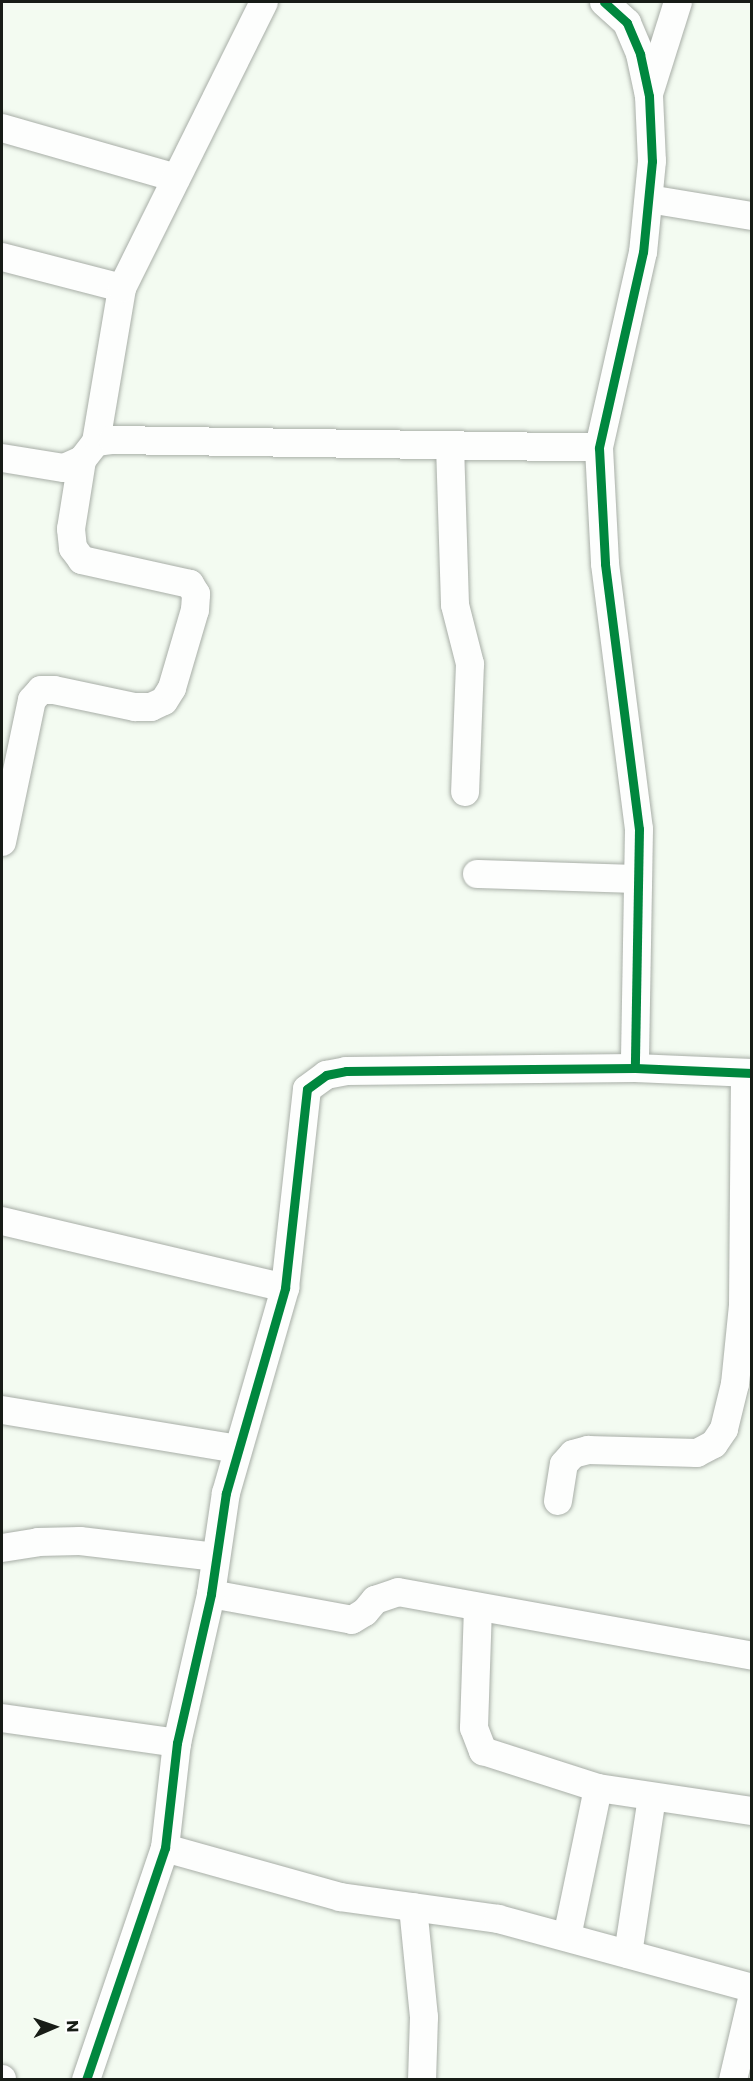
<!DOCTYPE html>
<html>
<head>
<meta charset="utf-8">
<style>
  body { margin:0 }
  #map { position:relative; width:753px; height:2081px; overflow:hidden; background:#f3fbf1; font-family:Poppins,sans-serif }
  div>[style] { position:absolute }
  .roads { filter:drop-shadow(0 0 2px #a8aea7) drop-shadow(0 0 2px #a8aea7) }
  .minor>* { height:28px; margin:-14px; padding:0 14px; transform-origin:14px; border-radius:14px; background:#fdfefd }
  .cycleway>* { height:9px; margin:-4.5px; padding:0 4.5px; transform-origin:4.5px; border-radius:4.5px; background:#00873e }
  span { translate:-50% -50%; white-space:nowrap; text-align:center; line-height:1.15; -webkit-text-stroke:6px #fff; paint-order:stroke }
  .frame { position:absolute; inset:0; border:3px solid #171c16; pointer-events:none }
  .north { position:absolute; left:24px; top:1997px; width:60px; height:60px; -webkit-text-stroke:4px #fff; paint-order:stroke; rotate:88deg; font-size:16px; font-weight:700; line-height:24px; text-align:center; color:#171c16 }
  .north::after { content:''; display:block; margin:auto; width:21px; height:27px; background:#171c16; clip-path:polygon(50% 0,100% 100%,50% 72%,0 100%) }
</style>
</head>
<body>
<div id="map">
  <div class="roads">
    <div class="minor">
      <div style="left:604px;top:2px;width:31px;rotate:42deg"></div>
      <div style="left:627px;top:23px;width:34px;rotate:67deg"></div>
      <div style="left:640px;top:54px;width:43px;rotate:77.9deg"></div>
      <div style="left:649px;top:96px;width:65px;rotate:87.4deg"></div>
      <div style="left:652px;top:161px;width:91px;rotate:95.6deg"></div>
      <div style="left:643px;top:252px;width:201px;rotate:102.7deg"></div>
      <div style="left:599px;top:448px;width:116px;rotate:87deg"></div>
      <div style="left:605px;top:564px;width:267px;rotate:82.7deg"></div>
      <div style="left:639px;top:829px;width:239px;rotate:91deg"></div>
      <div style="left:649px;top:94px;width:96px;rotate:-72.5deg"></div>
      <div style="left:2px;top:128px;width:181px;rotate:16deg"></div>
      <div style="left:649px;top:199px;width:104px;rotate:9.4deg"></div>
      <div style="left:2px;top:257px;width:124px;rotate:14.5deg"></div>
      <div style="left:96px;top:442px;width:156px;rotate:-80.4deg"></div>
      <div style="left:122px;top:288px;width:319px;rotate:-63.6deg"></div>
      <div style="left:450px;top:445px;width:160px;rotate:88.2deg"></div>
      <div style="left:455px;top:605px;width:61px;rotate:75.7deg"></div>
      <div style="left:470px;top:664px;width:128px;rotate:92.2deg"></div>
      <div style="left:2px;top:458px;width:63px;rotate:9.2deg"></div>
      <div style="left:64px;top:468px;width:20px;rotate:-24deg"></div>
      <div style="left:82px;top:460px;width:23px;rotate:-52deg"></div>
      <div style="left:96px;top:442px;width:17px;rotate:-7deg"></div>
      <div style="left:113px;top:440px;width:486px;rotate:0.9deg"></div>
      <div style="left:2px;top:842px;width:145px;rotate:-78.1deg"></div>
      <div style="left:32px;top:700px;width:13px;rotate:-48deg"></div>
      <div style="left:41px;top:690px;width:13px"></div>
      <div style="left:54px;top:690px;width:83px;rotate:11.9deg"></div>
      <div style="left:135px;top:707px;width:16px"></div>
      <div style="left:151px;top:707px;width:14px;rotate:-25deg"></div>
      <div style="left:164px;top:701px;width:15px;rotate:-58deg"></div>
      <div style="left:172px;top:688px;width:81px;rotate:-73.6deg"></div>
      <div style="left:195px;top:610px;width:16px;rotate:-86deg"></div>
      <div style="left:196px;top:594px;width:12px;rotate:-121deg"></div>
      <div style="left:190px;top:584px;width:111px;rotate:-167.5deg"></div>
      <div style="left:82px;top:560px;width:15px;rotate:-127deg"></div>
      <div style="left:73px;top:548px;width:19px;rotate:-96deg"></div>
      <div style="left:71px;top:529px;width:70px;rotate:-80.9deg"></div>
      <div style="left:477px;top:874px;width:161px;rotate:1.8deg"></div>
      <div style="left:2px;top:1221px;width:291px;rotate:13.3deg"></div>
      <div style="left:2px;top:1410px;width:238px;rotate:9.4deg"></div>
      <div style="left:558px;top:1501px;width:37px;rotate:-81deg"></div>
      <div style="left:564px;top:1464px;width:13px;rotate:-48deg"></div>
      <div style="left:573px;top:1454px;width:16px;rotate:-15deg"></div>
      <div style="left:588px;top:1450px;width:109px;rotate:1.6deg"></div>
      <div style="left:697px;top:1453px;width:19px;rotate:-28deg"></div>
      <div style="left:714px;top:1444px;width:18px;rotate:-56deg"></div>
      <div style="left:724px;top:1429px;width:46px;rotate:-76.3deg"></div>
      <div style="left:735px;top:1384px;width:79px;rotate:-84.2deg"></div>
      <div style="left:743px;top:1305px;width:232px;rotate:-89.5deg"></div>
      <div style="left:2px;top:1548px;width:36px;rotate:-9deg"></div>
      <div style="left:38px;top:1542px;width:42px;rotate:-1.4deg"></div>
      <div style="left:80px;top:1541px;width:137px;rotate:6.7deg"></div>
      <div style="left:211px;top:1594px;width:143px;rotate:10.4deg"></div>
      <div style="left:352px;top:1620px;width:15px;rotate:-32deg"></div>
      <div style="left:365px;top:1612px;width:16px;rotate:-50deg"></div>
      <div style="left:375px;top:1600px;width:24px;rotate:-19deg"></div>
      <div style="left:398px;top:1592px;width:360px;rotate:10.2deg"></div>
      <div style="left:478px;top:1607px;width:121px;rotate:91.9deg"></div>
      <div style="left:474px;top:1728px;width:25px;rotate:69deg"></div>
      <div style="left:483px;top:1751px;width:121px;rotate:17.8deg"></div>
      <div style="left:598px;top:1788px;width:156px;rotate:8.5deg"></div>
      <div style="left:2px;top:1718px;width:177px;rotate:8.1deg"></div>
      <div style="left:165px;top:1848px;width:182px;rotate:15.6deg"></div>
      <div style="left:340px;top:1897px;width:160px;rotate:7.9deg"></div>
      <div style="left:498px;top:1919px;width:263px;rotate:15.2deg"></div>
      <div style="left:413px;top:1907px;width:111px;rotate:84.3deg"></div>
      <div style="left:424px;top:2017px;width:63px;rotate:91.8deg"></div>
      <div style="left:567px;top:1937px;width:152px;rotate:-78.2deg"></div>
      <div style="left:628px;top:1954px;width:158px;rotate:-81.3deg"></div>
      <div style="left:2px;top:2079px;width:1px;rotate:90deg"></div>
      <div style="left:86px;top:2080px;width:245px;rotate:-71.2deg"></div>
      <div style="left:165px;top:1848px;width:106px;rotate:-83.5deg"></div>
      <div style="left:177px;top:1743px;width:153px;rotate:-77.1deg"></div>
      <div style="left:211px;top:1594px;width:102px;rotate:-81.6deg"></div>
      <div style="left:226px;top:1493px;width:213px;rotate:-73.9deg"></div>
      <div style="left:285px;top:1288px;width:200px;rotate:-83.7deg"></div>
      <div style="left:307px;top:1089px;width:24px;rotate:-36deg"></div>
      <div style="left:326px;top:1075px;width:20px;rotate:-11deg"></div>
      <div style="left:346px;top:1071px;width:289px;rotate:-0.6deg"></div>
      <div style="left:635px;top:1068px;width:117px;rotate:2.4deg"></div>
      <div style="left:733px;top:2080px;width:83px;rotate:-76.8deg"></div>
    </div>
  </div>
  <div class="cycleway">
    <div style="left:604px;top:2px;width:31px;rotate:42deg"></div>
    <div style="left:627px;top:23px;width:34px;rotate:67deg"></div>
    <div style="left:640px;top:54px;width:43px;rotate:77.9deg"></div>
    <div style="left:649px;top:96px;width:65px;rotate:87.4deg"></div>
    <div style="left:652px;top:161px;width:91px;rotate:95.6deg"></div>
    <div style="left:643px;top:252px;width:201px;rotate:102.7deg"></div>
    <div style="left:599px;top:448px;width:116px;rotate:87deg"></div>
    <div style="left:605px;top:564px;width:267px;rotate:82.7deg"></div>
    <div style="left:639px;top:829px;width:239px;rotate:91deg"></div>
    <div style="left:86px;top:2080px;width:245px;rotate:-71.2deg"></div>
    <div style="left:165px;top:1848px;width:106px;rotate:-83.5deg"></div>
    <div style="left:177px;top:1743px;width:153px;rotate:-77.1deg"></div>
    <div style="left:211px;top:1594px;width:102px;rotate:-81.6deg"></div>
    <div style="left:226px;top:1493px;width:213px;rotate:-73.9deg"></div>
    <div style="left:285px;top:1288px;width:200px;rotate:-83.7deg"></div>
    <div style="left:307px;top:1089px;width:24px;rotate:-36deg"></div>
    <div style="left:326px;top:1075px;width:20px;rotate:-11deg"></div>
    <div style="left:346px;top:1071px;width:289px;rotate:-0.6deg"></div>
    <div style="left:635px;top:1068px;width:117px;rotate:2.4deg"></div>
  </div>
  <div class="frame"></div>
  <div class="north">N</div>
</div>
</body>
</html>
